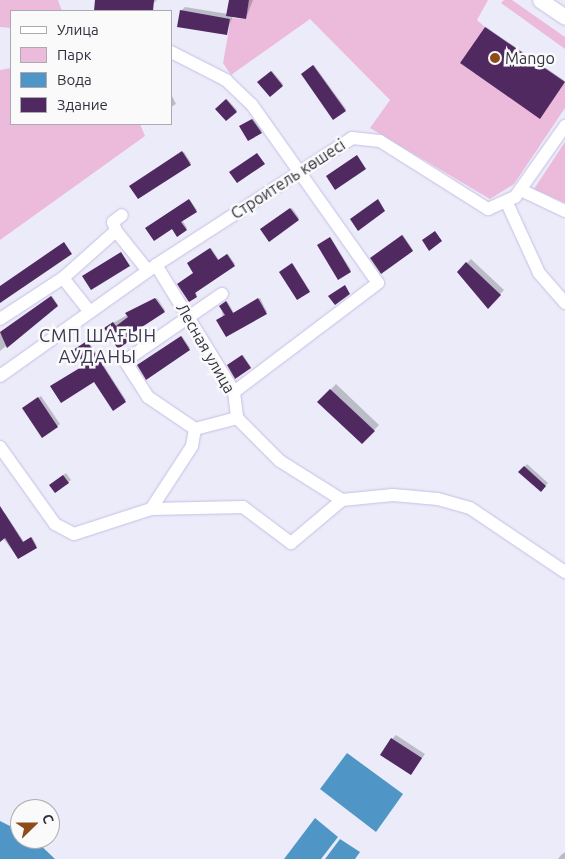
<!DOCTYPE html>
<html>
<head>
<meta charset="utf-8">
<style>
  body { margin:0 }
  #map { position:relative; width:565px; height:859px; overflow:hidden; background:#ecebfa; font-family:Ubuntu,sans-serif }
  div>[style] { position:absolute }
  .green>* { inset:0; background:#ecbbdb }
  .water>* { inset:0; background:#4f96c6 }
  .shadow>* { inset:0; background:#0003 }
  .building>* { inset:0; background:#502961 }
  .roads { filter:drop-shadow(0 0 1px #c3c0e3) drop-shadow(0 0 1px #c3c0e3) }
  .minor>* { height:12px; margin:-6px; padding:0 6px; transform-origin:6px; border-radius:6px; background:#fff }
  .major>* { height:15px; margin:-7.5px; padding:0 7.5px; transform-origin:7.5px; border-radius:7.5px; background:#fff }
  .dots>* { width:14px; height:14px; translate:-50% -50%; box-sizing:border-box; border:2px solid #fafafa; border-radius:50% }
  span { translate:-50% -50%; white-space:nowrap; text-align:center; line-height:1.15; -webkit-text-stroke:5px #fafafa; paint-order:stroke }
  .poi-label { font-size:16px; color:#33313f }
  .left { translate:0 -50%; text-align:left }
  .street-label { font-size:16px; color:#33313f }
  .neighbourhood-label { font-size:18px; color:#3b3753; letter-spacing:1px }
  .legend { position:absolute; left:10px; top:10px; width:162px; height:115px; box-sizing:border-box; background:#fafafa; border:1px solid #aaaaaf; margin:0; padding:6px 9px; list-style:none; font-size:15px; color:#33313f }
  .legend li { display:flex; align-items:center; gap:10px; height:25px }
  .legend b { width:25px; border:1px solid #aaaaaf }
  .north { position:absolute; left:10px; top:799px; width:50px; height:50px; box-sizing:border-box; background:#fafafa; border:1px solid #aaaaaf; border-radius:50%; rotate:68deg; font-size:14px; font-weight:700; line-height:20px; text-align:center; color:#33313f }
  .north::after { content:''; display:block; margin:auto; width:18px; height:22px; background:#8e4c1b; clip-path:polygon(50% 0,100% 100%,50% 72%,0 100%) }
</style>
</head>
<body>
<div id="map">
  <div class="green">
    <div style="clip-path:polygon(0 0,58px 0,62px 11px,11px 11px,11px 28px,0 27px)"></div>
    <div style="clip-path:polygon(249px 0,488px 0,477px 20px,485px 27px,460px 63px,540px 118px,565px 82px,565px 108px,514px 184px,490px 199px,370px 128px,390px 100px,310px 19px,231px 75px,223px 63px,231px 18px,246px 19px)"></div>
    <div style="clip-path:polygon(504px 0,512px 0,565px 37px,565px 49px,501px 3px)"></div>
    <div style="clip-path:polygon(11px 68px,11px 124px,140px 124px,145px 136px,0 240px,0 70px)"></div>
    <div style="clip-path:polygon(565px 142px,565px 203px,534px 189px)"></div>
  </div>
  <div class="water">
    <div style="clip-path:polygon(347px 753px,403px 794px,376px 832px,320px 789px)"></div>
    <div style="clip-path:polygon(315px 818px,338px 837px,321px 859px,284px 859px)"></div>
    <div style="clip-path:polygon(0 821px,20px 831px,20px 839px,34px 839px,55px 859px,0 859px)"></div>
    <div style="clip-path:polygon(340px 839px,360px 852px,355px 859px,325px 859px)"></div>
  </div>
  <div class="shadow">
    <div style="clip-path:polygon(97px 0,157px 0,153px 4px,134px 1px,133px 11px,95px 11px)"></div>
    <div style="clip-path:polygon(230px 0,253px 0,246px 18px,233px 16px,226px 34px,181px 11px,185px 7px,228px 14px)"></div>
    <div style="clip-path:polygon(486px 27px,565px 81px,540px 117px,462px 62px)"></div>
    <div style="clip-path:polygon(314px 65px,346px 109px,334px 118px,302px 74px)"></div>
    <div style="clip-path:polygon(272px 71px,283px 84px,270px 95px,259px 82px)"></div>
    <div style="clip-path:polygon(171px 94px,176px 104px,171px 107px)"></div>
    <div style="clip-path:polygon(227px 99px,237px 110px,226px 120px,217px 109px)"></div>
    <div style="clip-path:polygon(253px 119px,262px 131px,248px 139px,241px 126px)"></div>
    <div style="clip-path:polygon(184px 152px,191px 163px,139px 198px,131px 186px)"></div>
    <div style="clip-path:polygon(190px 200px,197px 210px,182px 220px,187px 228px,177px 235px,172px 228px,147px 228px)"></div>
    <div style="clip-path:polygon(292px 208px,299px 218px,269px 240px,262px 230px)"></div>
    <div style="clip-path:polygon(403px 235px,413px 250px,382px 272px,372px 258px)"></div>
    <div style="clip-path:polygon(331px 238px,351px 270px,339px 278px,319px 245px)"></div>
    <div style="clip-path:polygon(211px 248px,219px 260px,228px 254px,235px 264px,195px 291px,197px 295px,189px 301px,195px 273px,189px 264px)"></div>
    <div style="clip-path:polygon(471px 259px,504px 290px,488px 307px,458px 272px)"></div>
    <div style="clip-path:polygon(293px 264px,310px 291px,298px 299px,281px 272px)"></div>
    <div style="clip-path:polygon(52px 296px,58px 305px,0 351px,0 333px)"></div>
    <div style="clip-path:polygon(157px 298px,165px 310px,125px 336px,128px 340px,118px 347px,106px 327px)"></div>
    <div style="clip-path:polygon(260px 298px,267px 312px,226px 336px,221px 306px,227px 301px,234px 313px)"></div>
    <div style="clip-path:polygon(182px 336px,190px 348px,147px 378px,139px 365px)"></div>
    <div style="clip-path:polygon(88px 341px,126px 400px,113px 409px,74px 350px)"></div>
    <div style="clip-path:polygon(243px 355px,251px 367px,236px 377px,228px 365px)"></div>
    <div style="clip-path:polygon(336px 384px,379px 425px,362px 443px,319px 402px)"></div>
    <div style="clip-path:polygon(41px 396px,60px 424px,42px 436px,26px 406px)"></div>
    <div style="clip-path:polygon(527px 464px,548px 483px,541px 490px,520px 472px)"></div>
    <div style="clip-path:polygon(66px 473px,71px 480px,56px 492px,53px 483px)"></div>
    <div style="clip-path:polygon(5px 513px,24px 542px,32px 537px,37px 546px,18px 558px,0 534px,0 517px)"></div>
    <div style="clip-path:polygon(396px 735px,425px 754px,411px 774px,392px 739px)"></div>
    <div style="clip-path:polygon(565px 852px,565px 859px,558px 859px,561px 855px)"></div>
  </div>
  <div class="building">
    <div style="clip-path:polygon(95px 0,154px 0,153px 11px,94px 11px)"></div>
    <div style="clip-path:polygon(229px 0,249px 0,246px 19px,226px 16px)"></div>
    <div style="clip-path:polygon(180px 10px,230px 19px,227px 35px,177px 27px)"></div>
    <div style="clip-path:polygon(485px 27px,565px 82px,540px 119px,460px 63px)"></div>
    <div style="clip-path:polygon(313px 65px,346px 111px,333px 120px,301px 74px)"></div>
    <div style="clip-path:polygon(271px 71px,283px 86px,270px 97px,257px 82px)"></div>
    <div style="clip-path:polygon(226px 99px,237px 112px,226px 121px,215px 109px)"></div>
    <div style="clip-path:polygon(252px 119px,262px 133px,248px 141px,239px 126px)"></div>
    <div style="clip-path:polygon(182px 151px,191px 165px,138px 199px,129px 186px)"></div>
    <div style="clip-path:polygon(257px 153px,265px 164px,237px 183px,229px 172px)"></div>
    <div style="clip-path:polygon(357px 155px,366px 169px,335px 190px,326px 176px)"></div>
    <div style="clip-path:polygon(189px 199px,197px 212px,181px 222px,187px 230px,177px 237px,172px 229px,154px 241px,145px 228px)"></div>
    <div style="clip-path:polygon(378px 199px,385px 211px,358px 231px,350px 219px)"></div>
    <div style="clip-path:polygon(290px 208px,299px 220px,269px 242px,260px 229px)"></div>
    <div style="clip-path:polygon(435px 231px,442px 241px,429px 251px,422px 240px)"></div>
    <div style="clip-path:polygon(402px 235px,413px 251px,381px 274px,370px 258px)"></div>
    <div style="clip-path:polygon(330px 237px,351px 272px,338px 280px,317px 245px)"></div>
    <div style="clip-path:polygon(64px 242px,72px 254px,0 303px,0 286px)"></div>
    <div style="clip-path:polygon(210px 248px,218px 260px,227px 254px,235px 266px,195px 293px,197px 297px,189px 302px,177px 284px,193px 273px,187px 263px)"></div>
    <div style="clip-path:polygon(121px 252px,130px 266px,91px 290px,82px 276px)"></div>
    <div style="clip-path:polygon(466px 262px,501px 295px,488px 309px,457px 272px)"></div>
    <div style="clip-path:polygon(292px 263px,310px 292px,297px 300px,279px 272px)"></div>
    <div style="clip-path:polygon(345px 285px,350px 294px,335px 305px,328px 296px)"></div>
    <div style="clip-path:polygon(51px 296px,58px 306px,7px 348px,0 332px)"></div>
    <div style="clip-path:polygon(155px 298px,165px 312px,125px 338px,128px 342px,118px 349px,104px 328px,113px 322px,116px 326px,128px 317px,125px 313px)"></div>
    <div style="clip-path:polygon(258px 298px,267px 314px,226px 337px,216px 320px,225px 315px,219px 306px,226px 301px,233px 313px)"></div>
    <div style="clip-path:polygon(181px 336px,190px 350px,146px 380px,137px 365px)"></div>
    <div style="clip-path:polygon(87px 341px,126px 402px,113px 411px,94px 382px,61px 403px,50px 386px,83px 366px,73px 350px)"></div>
    <div style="clip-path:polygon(242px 355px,251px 368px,235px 379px,227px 365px)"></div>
    <div style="clip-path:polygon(330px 389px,375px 431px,362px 444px,317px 402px)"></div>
    <div style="clip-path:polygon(38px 397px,58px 427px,42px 438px,22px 408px)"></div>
    <div style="clip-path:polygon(524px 466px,546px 486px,541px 492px,518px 472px)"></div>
    <div style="clip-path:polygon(63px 475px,69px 483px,55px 493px,49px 485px)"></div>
    <div style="clip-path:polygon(0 506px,23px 542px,31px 537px,37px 548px,18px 559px,5px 538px,0 542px)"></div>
    <div style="clip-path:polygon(391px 738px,422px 758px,411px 775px,380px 755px)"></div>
  </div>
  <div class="roads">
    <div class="minor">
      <div style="left:171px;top:52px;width:62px;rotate:27deg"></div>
      <div style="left:226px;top:80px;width:36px;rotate:44deg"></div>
      <div style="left:252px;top:105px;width:218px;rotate:54.7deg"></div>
      <div style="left:378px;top:283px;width:181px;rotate:142.9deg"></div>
      <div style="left:521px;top:190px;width:49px;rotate:25.5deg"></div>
      <div style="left:507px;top:203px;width:77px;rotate:65.4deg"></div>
      <div style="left:539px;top:273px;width:40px;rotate:49deg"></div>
      <div style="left:116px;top:231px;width:9px;rotate:-108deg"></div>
      <div style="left:113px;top:222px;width:11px;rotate:-38deg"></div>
      <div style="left:156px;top:265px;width:149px;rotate:58.4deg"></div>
      <div style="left:234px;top:392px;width:26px;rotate:83deg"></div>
      <div style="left:237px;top:418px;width:61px;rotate:45deg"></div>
      <div style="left:280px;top:461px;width:73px;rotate:32.2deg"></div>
      <div style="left:342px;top:500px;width:51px;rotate:-5.6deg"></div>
      <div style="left:393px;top:495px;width:45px;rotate:5.1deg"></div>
      <div style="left:438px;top:499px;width:33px;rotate:16deg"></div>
      <div style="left:470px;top:508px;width:115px;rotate:34deg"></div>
      <div style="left:63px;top:278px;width:43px;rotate:51.5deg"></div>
      <div style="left:222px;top:294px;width:118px;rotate:145.4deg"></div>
      <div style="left:125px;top:361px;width:43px;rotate:57.4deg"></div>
      <div style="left:148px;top:397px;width:57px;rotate:34.2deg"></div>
      <div style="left:195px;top:429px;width:43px;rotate:-14.7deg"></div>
      <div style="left:0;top:319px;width:75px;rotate:-33.1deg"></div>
      <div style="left:63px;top:278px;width:71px;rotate:-41.6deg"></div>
      <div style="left:116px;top:231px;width:51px;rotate:51.3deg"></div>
      <div style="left:0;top:376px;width:191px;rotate:-35.4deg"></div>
      <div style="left:156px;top:265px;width:234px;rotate:-32.9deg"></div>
      <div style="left:352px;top:138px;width:28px;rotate:6deg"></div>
      <div style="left:380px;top:141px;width:128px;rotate:32.2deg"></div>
      <div style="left:488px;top:209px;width:30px;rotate:-24deg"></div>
      <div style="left:515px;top:197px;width:87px;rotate:-54.8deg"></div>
      <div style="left:0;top:447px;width:95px;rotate:54.5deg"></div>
      <div style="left:55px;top:524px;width:21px;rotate:28deg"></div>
      <div style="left:74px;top:534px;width:81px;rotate:-18deg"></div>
      <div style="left:151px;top:509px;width:92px;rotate:-1.2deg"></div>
      <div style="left:243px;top:507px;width:60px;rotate:36.9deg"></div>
      <div style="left:291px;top:543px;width:67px;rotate:-40.1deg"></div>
      <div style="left:151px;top:509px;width:75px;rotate:-56.9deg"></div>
      <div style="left:192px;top:446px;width:17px;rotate:-80deg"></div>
    </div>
    <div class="major">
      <div style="left:540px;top:0;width:30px;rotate:34deg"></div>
    </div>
  </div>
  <div class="dots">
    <div style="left:495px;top:58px;background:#8e4c1b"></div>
  </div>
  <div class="poi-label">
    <span class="left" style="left:505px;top:58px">Mango</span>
  </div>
  <div class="street-label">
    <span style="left:288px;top:179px;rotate:-33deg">Строитель көшесі</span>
    <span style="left:206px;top:348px;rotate:60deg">Лесная улица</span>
  </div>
  <div class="neighbourhood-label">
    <span style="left:98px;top:346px">СМП ШАҒЫН<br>АУДАНЫ</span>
  </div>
  <ul class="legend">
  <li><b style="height:6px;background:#fff"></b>Улица</li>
  <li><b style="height:14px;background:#ecbbdb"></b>Парк</li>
  <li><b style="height:14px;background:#4f96c6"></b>Вода</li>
  <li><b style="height:14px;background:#502961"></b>Здание</li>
  </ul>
  <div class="north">С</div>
</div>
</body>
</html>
